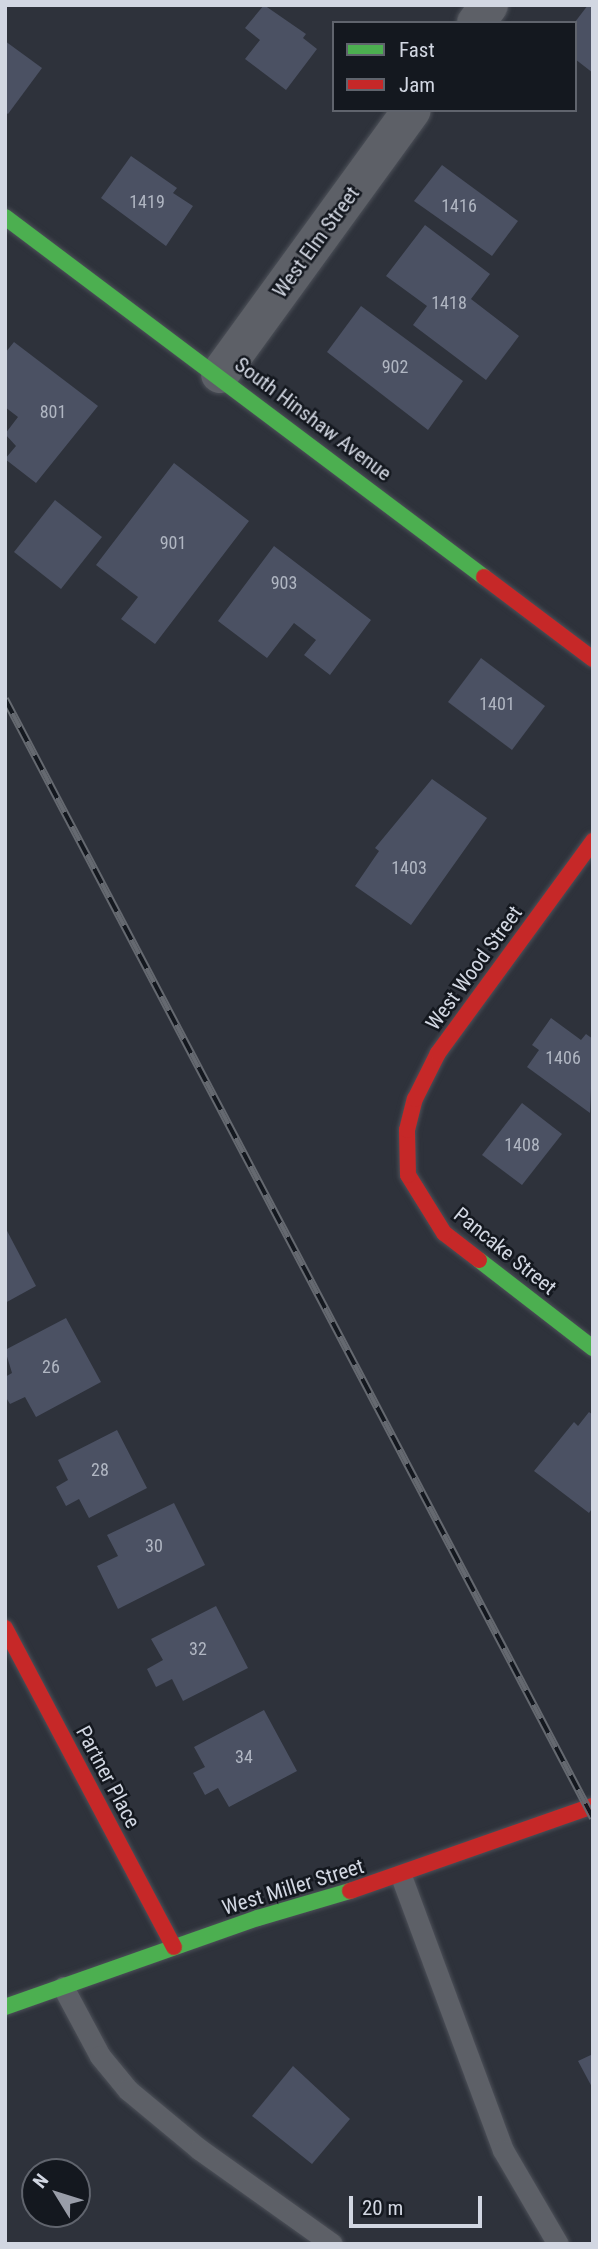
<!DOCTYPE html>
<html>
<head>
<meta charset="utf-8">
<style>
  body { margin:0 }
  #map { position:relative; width:598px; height:2249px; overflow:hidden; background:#2e323b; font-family:"Roboto Condensed",sans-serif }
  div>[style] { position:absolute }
  .building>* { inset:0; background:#4b5163 }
  .roads { filter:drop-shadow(0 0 2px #4c5058) drop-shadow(0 0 2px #4c5058) }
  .lane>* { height:21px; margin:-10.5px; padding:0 10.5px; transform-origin:10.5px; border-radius:10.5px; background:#5d6067 }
  .street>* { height:38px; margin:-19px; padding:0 19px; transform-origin:19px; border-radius:19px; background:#5d6067 }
  .fast>* { height:16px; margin:-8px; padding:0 8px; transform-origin:8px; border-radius:8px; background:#4caf50 }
  .jam>* { height:16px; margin:-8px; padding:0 8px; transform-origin:8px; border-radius:8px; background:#c62828 }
  .rail>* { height:8px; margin-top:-4px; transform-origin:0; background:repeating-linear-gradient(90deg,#14181f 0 16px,#656970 0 32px); box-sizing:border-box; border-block:2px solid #656970 }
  span { translate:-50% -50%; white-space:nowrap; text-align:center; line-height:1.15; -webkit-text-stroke:5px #14181f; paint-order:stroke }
  .number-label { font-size:18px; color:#b0b6c2 }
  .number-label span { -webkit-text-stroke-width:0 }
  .street-label { font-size:21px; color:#d2d7e2 }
  .frame { position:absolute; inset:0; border:7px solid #d2d7e2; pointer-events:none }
  .legend { position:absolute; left:332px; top:21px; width:245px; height:91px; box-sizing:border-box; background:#14181f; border:2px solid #60646d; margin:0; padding:9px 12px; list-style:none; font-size:21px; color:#d2d7e2 }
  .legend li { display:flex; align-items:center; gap:14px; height:35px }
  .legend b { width:35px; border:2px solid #60646d }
  .north { position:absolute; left:21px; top:2158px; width:70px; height:70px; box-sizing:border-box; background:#14181f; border:2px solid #60646d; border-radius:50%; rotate:308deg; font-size:19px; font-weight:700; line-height:28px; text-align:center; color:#d2d7e2 }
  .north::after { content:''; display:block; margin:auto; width:24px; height:32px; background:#999da8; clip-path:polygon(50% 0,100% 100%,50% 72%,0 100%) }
  .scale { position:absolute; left:349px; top:2196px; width:133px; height:32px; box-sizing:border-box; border:4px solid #d2d7e2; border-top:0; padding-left:9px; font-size:21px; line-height:24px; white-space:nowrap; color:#d2d7e2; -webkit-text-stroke:5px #14181f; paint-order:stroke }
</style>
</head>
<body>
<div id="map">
  <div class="building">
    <div style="clip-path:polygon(264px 5px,306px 34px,303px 38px,317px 49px,286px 90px,245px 59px,260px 40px,245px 28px)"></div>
    <div style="clip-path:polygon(588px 5px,593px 5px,593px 73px,575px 59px,575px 22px)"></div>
    <div style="clip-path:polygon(5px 41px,42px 68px,8px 114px,5px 112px)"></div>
    <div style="clip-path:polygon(131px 156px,177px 188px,173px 193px,193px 206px,166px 246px,101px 198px)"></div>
    <div style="clip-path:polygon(442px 165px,518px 221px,492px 256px,414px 201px)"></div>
    <div style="clip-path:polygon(425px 225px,490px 274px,471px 299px,519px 336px,486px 380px,413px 325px,427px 306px,386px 276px)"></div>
    <div style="clip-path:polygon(361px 306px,463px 381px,428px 430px,327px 352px)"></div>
    <div style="clip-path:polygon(14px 342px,98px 406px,36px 483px,5px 459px,16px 446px,5px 434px,18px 417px,5px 407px,5px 353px)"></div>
    <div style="clip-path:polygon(174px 463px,249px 521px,155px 644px,121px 619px,138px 597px,96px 565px)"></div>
    <div style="clip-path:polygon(55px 500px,102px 537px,61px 589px,14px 552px)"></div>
    <div style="clip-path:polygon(274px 546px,371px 620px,330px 675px,304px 655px,316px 640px,294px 623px,267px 658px,218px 621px)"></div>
    <div style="clip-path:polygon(481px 658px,545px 706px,512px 750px,448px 702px)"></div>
    <div style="clip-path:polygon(432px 779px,487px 818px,411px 925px,355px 886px,379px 851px,375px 848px)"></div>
    <div style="clip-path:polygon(551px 1018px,581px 1040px,586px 1034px,593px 1039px,590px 1113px,527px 1067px,539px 1050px,532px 1045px)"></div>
    <div style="clip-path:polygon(522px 1103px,562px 1134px,522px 1185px,482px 1155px)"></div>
    <div style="clip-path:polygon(5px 1227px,36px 1286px,5px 1303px)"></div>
    <div style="clip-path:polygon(66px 1318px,101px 1382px,36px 1417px,25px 1397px,10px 1404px,5px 1396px,5px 1377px,12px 1373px,5px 1350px)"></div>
    <div style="clip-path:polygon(589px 1412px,593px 1415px,593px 1507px,589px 1513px,534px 1471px,574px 1422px,578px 1426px)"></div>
    <div style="clip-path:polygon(117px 1430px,147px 1488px,89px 1518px,79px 1499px,66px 1506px,56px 1487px,68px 1480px,58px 1460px)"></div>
    <div style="clip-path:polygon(174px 1503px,205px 1565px,118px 1609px,97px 1566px,118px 1556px,107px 1535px)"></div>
    <div style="clip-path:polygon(216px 1606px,248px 1668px,183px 1701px,172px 1679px,156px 1687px,147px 1669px,163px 1660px,151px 1639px)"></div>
    <div style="clip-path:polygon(264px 1710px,297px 1771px,229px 1807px,218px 1788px,205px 1795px,193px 1773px,205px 1767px,194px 1747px)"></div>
    <div style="clip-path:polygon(593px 2054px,593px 2089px,578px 2061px)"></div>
    <div style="clip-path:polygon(293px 2066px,350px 2119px,312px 2164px,252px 2116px)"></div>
  </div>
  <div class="roads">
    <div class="lane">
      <div style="left:401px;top:1876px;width:292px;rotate:69.6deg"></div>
      <div style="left:503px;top:2150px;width:109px;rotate:59.7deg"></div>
      <div style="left:63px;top:1987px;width:78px;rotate:61.8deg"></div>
      <div style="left:100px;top:2056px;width:44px;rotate:50.5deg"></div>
      <div style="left:128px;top:2090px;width:92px;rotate:39.7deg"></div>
      <div style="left:199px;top:2149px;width:163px;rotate:35.5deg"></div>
    </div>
    <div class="street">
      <div style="left:476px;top:23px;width:22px;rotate:-54deg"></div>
      <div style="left:220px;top:374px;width:326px;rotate:-54deg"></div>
    </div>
    <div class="fast">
      <div style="left:5px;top:217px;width:599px;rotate:36.93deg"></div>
      <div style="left:479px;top:1260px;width:144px;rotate:37.7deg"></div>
      <div style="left:5px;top:2007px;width:268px;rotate:-19.4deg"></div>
      <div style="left:258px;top:1918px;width:96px;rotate:-16.4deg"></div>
    </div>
    <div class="jam">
      <div style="left:484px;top:577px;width:136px;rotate:37deg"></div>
      <div style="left:479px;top:1260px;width:44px;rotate:-142.4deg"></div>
      <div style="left:444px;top:1233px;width:68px;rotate:-121.8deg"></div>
      <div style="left:408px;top:1175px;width:45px;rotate:-91.3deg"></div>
      <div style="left:407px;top:1130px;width:32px;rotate:-76deg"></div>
      <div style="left:415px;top:1099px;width:51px;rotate:-63.4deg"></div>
      <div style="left:438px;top:1053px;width:263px;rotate:-53.8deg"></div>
      <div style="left:5px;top:1628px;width:361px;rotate:62.1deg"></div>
      <div style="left:350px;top:1891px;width:257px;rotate:-19.3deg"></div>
    </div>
  </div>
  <div class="rail">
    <div style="left:5px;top:699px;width:1264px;rotate:62.28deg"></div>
  </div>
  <div class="number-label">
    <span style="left:147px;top:202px">1419</span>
    <span style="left:459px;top:206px">1416</span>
    <span style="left:449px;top:303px">1418</span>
    <span style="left:395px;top:367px">902</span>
    <span style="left:53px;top:412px">801</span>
    <span style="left:173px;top:543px">901</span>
    <span style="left:284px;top:583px">903</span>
    <span style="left:497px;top:704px">1401</span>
    <span style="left:409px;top:868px">1403</span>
    <span style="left:563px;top:1058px">1406</span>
    <span style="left:522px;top:1145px">1408</span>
    <span style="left:51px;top:1367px">26</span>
    <span style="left:100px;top:1470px">28</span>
    <span style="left:154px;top:1546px">30</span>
    <span style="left:198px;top:1649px">32</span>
    <span style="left:244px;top:1757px">34</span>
  </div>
  <div class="street-label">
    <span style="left:316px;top:242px;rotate:-54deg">West Elm Street</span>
    <span style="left:313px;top:419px;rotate:37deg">South Hinshaw Avenue</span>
    <span style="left:474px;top:968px;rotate:-54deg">West Wood Street</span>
    <span style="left:505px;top:1251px;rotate:39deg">Pancake Street</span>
    <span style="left:108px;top:1777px;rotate:62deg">Partner Place</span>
    <span style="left:293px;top:1887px;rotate:-17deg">West Miller Street</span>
  </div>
  <div class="frame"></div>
  <ul class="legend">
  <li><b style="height:9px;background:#4caf50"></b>Fast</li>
  <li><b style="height:9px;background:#c62828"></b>Jam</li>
  </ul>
  <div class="north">N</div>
  <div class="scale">20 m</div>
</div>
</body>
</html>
